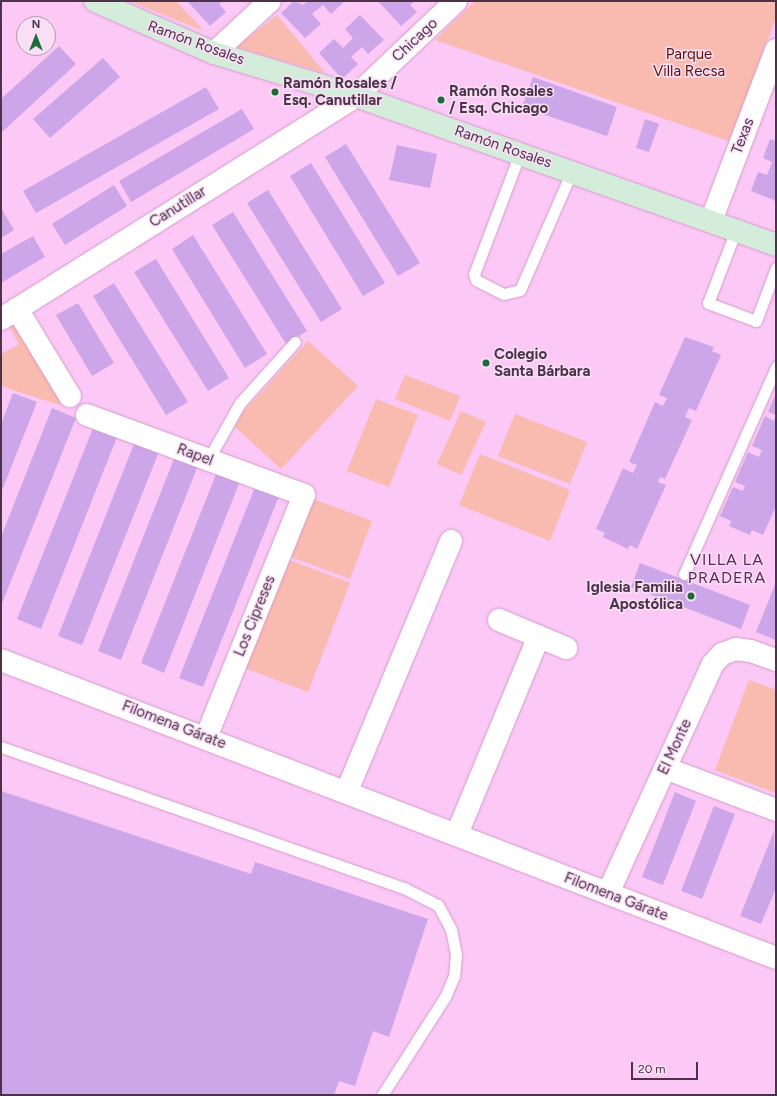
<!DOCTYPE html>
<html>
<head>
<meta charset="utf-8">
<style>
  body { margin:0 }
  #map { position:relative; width:777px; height:1096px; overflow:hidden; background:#fcc8f5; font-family:Figtree,sans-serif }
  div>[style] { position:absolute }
  .green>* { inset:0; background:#f9baaf }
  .building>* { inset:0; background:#cda6e9 }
  .roads { filter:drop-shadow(0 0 1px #d699cf) drop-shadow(0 0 1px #d699cf) }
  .lane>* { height:11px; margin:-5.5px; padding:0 5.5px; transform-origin:5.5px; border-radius:5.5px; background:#fff }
  .street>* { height:22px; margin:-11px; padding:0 11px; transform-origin:11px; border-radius:11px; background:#fff }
  .secondary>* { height:22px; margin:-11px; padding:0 11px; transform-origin:11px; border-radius:11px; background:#d4ecda }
  .dots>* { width:11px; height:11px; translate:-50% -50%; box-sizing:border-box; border:2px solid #f9dff5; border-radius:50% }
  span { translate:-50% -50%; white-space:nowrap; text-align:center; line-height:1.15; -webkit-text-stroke:3px #f9dff5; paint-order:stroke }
  .street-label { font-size:15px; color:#4c3349 }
  .park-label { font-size:15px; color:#611007 }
  .poi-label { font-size:15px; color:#4c3349; font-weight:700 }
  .left { translate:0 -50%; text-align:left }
  .right { translate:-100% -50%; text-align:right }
  .neighbourhood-label { font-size:16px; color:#5d2859; letter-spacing:1px }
  .frame { position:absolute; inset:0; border:2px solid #4c3349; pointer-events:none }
  .north { position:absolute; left:16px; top:16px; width:40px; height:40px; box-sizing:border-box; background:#f9dff5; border:1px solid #b49ab0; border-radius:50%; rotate:0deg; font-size:11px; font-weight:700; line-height:16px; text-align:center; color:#4c3349 }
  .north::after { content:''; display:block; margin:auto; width:14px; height:18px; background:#1f6a39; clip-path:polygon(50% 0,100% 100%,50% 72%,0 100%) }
  .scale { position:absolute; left:631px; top:1062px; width:67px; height:18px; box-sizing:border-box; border:2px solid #4c3349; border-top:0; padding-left:5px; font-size:12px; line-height:14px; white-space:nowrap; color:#4c3349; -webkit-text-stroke:3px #f9dff5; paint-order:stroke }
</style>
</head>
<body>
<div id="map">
  <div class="green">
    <div style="clip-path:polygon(129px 1px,176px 1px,204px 31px)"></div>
    <div style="clip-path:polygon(475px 1px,776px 1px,776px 18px,729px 141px,435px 40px)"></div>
    <div style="clip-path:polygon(277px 15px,325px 73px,236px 47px)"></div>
    <div style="clip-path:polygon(13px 319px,61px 402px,60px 405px,1px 386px,1px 354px,19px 344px,7px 323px)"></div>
    <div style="clip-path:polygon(308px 341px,358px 386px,281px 469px,232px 424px)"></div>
    <div style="clip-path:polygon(405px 375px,460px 396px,450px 421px,395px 399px)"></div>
    <div style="clip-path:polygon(376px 399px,418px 415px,389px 487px,347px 471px)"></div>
    <div style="clip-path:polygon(461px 411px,486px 422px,461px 475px,437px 464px)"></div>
    <div style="clip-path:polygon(515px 414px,587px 442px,570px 484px,498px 456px)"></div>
    <div style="clip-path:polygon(480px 454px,570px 490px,550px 541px,459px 505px)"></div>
    <div style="clip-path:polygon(313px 499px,372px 521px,350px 579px,291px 557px)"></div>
    <div style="clip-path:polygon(287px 559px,350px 583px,308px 692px,245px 668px)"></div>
    <div style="clip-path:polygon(749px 680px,776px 690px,776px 793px,715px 770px)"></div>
  </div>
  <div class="building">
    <div style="clip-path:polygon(187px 1px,223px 1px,219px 4px,226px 12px,210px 26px)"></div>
    <div style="clip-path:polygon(294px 1px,303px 5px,308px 1px,345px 1px,331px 14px,323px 5px,312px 14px,321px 24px,305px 38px,281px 13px)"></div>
    <div style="clip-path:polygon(378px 1px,415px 1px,410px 5px,417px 12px,401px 26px)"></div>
    <div style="clip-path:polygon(360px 15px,384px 40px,368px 54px,362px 47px,351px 57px,358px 64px,342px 79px,319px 53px,334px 39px,343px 48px,353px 38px,345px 29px)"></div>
    <div style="clip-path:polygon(59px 46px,76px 64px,1px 133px,1px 99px)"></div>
    <div style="clip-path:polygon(103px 58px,120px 77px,50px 138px,33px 119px)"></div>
    <div style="clip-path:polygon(533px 77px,617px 107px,607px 136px,522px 107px)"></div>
    <div style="clip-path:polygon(206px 87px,219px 109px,36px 213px,23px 191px)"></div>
    <div style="clip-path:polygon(242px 109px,254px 129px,131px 202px,119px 181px)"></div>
    <div style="clip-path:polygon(645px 119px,659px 124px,649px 152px,636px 148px)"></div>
    <div style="clip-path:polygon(770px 139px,776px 141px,776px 201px,751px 191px,758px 172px,767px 175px,772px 162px,763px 158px)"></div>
    <div style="clip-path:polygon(346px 144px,420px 263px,398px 276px,325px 157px)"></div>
    <div style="clip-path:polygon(397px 145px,437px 154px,430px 188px,389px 180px)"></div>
    <div style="clip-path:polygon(311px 163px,385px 283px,363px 296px,290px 176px)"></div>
    <div style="clip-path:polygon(114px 185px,127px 206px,65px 245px,52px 224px)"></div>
    <div style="clip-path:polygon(268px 190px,342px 309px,321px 322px,247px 203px)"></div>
    <div style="clip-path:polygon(1px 208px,14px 230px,1px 238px)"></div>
    <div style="clip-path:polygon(233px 212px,307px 331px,286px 344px,212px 225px)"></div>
    <div style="clip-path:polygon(193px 235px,267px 354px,245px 368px,172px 249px)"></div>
    <div style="clip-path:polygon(33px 236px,45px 257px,1px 283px,1px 254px)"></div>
    <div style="clip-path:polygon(156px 259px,229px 378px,208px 391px,134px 272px)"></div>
    <div style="clip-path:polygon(114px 283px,188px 402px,166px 415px,93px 296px)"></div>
    <div style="clip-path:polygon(78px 303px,114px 363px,92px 376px,56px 315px)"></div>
    <div style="clip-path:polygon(685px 337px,714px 347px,712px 351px,721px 355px,696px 411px,689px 408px,685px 417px,692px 420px,665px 479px,660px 477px,658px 482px,666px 485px,637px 549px,630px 545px,628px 549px,603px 537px,605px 533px,596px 529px,623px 468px,633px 473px,637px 465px,629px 462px,655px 402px,663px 406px,667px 398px,659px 395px)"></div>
    <div style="clip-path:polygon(13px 393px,37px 402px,1px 493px,1px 424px)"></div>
    <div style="clip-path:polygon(776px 393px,776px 415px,768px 412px)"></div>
    <div style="clip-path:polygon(52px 408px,76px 418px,1px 606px,1px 537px)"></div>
    <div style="clip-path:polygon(765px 416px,774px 421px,776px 416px,776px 506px,763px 535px,752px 530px,750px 535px,729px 526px,731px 521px,720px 516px,733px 487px,743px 491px,745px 486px,735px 482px,748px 452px,759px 457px,762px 450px,752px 446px)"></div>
    <div style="clip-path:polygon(95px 423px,119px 432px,41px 629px,17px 619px)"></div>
    <div style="clip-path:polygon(136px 439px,160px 449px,82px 645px,58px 636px)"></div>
    <div style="clip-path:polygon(176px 454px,199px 463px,121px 660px,98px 651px)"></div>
    <div style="clip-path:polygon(219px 467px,242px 476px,164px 673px,141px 663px)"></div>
    <div style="clip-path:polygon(257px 482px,281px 491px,203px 687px,179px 678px)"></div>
    <div style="clip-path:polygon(640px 563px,750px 605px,741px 629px,631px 587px)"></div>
    <div style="clip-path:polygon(776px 582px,776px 640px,756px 632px)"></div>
    <div style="clip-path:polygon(1px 791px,251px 874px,255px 862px,428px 919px,389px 1037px,373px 1031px,355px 1086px,339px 1081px,334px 1095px,1px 1095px)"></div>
    <div style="clip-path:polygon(675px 792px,696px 801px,663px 885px,642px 877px)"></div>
    <div style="clip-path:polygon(714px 806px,735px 814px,702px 899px,681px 891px)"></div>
    <div style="clip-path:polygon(774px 831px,776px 888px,761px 924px,740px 916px)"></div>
  </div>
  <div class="roads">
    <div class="lane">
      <div style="left:520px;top:153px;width:129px;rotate:110.8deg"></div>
      <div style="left:474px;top:274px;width:6px;rotate:72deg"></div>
      <div style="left:476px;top:280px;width:31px;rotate:27deg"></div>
      <div style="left:504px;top:294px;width:16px;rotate:-14deg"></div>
      <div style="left:520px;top:290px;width:130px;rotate:-66.4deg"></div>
      <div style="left:736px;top:230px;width:78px;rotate:111deg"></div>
      <div style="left:708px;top:303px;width:51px;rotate:20.6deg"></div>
      <div style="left:756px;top:321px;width:57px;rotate:-69.3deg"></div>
      <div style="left:208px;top:460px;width:65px;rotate:-60.7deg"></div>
      <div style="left:240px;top:403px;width:82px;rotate:-48deg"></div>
      <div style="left:684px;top:574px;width:227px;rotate:-66deg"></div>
      <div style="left:1px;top:747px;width:427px;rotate:19.3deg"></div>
      <div style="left:404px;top:888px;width:38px;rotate:27deg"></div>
      <div style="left:438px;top:905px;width:27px;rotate:62deg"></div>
      <div style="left:451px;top:929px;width:25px;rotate:79deg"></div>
      <div style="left:456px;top:954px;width:22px;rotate:95deg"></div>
      <div style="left:454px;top:976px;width:23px;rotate:113deg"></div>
      <div style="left:445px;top:997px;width:117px;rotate:122.7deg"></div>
    </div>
    <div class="street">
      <div style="left:214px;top:53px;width:76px;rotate:-42.9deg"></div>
      <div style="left:711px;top:221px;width:183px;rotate:-69.2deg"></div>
      <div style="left:17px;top:309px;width:102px;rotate:58.7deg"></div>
      <div style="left:1px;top:319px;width:419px;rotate:-32.1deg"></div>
      <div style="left:356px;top:96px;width:138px;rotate:-43.5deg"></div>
      <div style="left:87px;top:415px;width:231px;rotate:20.2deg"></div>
      <div style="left:304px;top:495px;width:261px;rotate:112deg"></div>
      <div style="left:499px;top:620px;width:73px;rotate:22.7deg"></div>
      <div style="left:1px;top:660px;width:830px;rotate:21.03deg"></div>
      <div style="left:665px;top:768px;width:119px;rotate:20.7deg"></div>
      <div style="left:347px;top:791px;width:271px;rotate:-67.4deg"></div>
      <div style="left:457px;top:834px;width:214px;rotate:-67.5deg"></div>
      <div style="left:608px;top:893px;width:252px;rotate:-65.4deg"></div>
      <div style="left:713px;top:664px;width:13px;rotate:-48deg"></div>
      <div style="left:722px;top:654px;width:15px;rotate:-20deg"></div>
      <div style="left:736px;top:649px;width:15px;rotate:8deg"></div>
      <div style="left:751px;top:651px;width:27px;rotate:20deg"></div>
    </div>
    <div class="secondary">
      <div style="left:95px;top:1px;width:130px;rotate:23.6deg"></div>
      <div style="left:214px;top:53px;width:148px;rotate:16.8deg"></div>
      <div style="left:356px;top:96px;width:446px;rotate:19.5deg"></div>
    </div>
  </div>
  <div class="dots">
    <div style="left:275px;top:92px;background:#1f6a39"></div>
    <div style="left:441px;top:100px;background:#1f6a39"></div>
    <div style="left:486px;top:363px;background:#1f6a39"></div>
    <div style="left:691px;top:596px;background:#1f6a39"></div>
  </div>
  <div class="street-label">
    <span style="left:415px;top:40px;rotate:-43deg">Chicago</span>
    <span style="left:196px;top:43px;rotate:20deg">Ramón Rosales</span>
    <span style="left:743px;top:136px;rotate:-69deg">Texas</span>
    <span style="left:503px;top:147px;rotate:19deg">Ramón Rosales</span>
    <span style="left:178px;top:207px;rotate:-32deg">Canutillar</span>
    <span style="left:195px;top:455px;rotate:20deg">Rapel</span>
    <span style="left:255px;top:616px;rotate:-68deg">Los Cipreses</span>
    <span style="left:174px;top:725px;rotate:21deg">Filomena Gárate</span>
    <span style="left:675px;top:747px;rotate:-65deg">El Monte</span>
    <span style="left:616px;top:897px;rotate:21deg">Filomena Gárate</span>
  </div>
  <div class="park-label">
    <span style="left:689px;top:63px">Parque<br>Villa Recsa</span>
  </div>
  <div class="poi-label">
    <span class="left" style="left:283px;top:92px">Ramón Rosales /<br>Esq. Canutillar</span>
    <span class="left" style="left:449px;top:100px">Ramón Rosales<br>/ Esq. Chicago</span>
    <span class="left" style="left:494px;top:363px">Colegio<br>Santa Bárbara</span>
    <span class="right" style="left:683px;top:596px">Iglesia Familia<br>Apostólica</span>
  </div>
  <div class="neighbourhood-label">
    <span style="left:727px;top:569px">VILLA LA<br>PRADERA</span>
  </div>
  <div class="frame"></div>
  <div class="north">N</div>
  <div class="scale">20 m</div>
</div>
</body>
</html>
